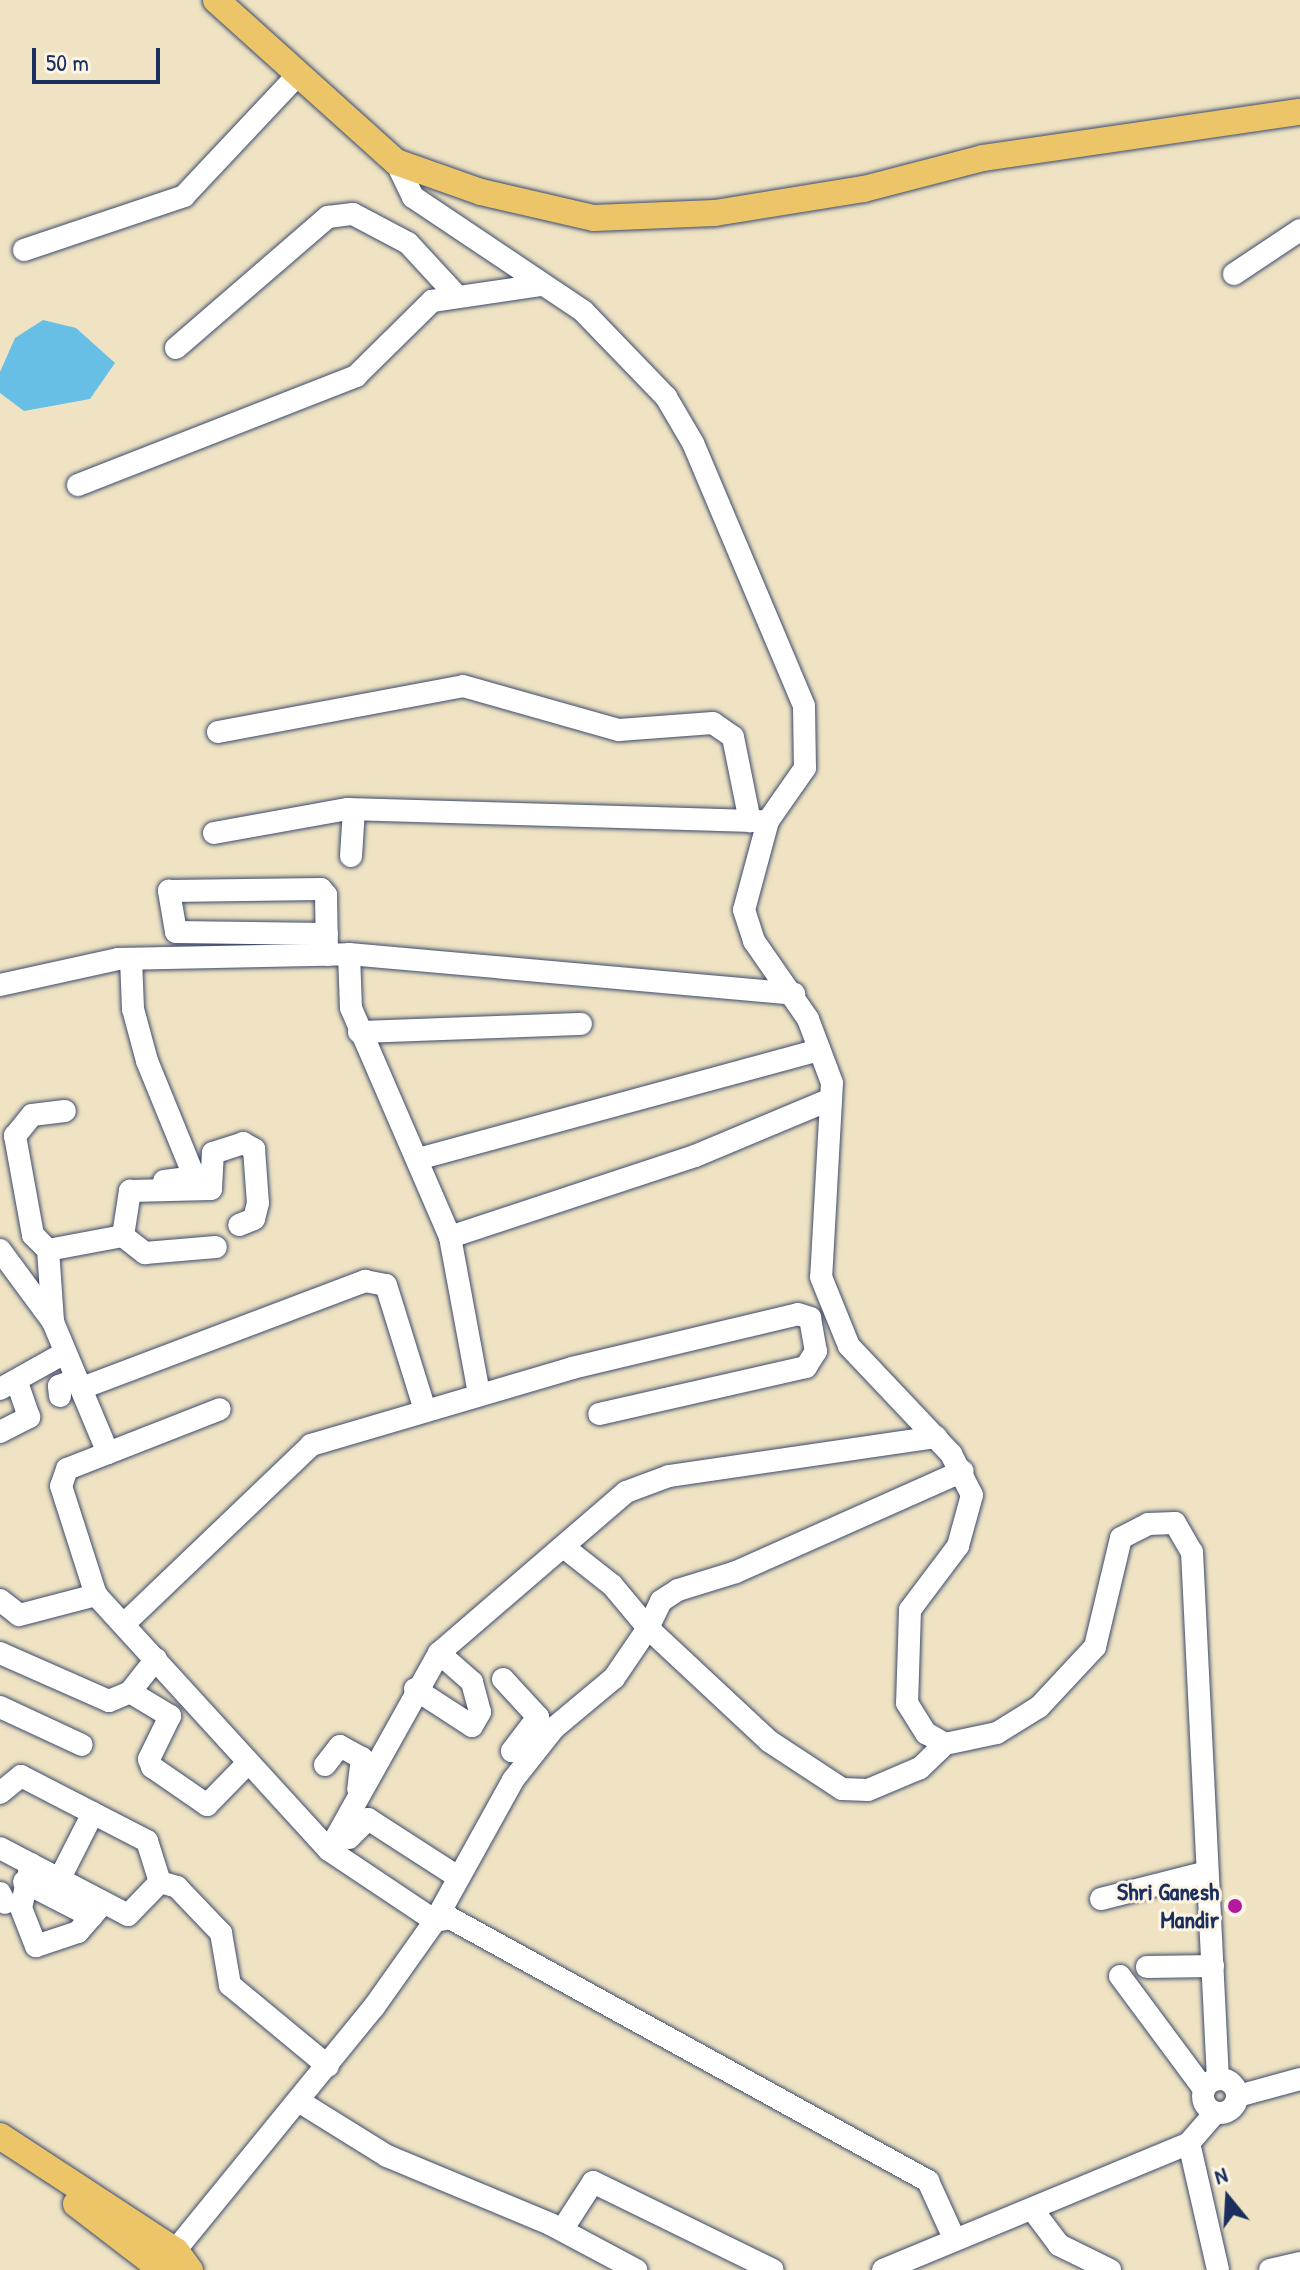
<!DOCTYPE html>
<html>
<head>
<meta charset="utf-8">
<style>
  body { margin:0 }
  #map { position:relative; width:1300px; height:2270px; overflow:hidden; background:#efe3c3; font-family:"Patrick Hand",sans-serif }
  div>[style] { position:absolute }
  .water>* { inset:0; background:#68bfe5 }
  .roads { filter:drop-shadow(0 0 2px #3b4a6d) drop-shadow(0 0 2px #3b4a6d) }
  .minor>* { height:22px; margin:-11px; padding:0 11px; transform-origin:11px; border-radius:11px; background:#fff }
  .minor>.ring { margin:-11px; padding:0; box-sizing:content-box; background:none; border:22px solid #fff; border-radius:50% }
  .major>* { height:26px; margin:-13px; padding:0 13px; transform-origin:13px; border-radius:13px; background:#edc569 }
  .dots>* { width:22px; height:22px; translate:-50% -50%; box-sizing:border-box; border:4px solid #fcf5e5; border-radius:50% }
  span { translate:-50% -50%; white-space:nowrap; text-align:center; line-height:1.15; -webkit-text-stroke:6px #fcf5e5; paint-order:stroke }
  .poi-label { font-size:24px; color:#1b2f5e; font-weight:700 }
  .right { translate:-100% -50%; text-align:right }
  .north { position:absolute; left:1188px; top:2158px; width:80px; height:80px; -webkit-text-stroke:6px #fcf5e5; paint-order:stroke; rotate:342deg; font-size:22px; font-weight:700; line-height:32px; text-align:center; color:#1b2f5e }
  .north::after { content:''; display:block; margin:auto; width:28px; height:36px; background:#1b2f5e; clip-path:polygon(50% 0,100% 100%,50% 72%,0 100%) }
  .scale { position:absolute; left:32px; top:48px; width:128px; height:36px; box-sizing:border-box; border:4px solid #1b2f5e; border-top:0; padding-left:10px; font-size:24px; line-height:28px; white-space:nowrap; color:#1b2f5e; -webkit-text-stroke:6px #fcf5e5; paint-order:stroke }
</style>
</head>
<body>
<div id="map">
  <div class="water">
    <div style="clip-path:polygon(43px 320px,76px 328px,115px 363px,90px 399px,24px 411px,0 393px,0 372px,15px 338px)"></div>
  </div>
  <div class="roads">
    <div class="minor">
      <div style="left:396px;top:162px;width:39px;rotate:64deg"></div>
      <div style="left:413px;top:197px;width:205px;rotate:33.8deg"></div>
      <div style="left:583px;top:311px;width:120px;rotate:46deg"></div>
      <div style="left:666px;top:397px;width:53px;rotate:59.6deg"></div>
      <div style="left:693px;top:443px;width:285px;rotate:67.1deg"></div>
      <div style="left:804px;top:706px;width:62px;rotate:89.1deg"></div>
      <div style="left:805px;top:768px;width:65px;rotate:124.9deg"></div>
      <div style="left:768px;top:821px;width:92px;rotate:105.1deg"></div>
      <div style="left:744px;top:910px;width:33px;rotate:72deg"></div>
      <div style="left:754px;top:941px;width:95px;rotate:55.3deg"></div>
      <div style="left:808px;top:1019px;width:68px;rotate:69.4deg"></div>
      <div style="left:832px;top:1083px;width:194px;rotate:93.2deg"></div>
      <div style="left:821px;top:1277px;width:74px;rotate:67.9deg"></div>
      <div style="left:849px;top:1346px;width:149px;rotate:46.6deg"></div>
      <div style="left:951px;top:1454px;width:46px;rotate:62.9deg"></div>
      <div style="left:972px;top:1495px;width:53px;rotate:105.4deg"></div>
      <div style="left:958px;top:1546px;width:80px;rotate:126.9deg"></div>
      <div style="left:910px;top:1610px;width:93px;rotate:91.8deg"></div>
      <div style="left:907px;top:1703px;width:36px;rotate:58deg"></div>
      <div style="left:926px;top:1733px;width:22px;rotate:30deg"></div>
      <div style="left:945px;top:1744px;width:53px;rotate:-11.9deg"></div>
      <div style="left:997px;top:1733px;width:49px;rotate:-31.8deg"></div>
      <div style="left:1039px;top:1707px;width:82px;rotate:-47deg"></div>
      <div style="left:1095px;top:1647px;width:112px;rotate:-76.6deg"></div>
      <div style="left:1121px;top:1538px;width:30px;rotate:-27deg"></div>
      <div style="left:1148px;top:1524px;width:27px;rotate:-2deg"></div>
      <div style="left:1175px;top:1523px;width:34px;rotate:60deg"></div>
      <div style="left:1192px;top:1552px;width:528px;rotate:87.18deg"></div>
      <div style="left:24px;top:250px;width:169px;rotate:-18.6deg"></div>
      <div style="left:184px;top:196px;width:162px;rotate:-46.8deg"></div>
      <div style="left:1234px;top:274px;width:79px;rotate:-33.7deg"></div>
      <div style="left:176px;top:348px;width:201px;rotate:-40.8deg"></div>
      <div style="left:328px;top:217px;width:25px;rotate:-7deg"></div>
      <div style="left:353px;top:214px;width:62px;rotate:27.8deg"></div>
      <div style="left:408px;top:243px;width:71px;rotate:47.3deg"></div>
      <div style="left:78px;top:485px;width:299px;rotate:-21.4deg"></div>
      <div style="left:356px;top:376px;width:107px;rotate:-44.6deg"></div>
      <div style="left:432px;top:301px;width:111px;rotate:-8.3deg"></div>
      <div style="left:218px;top:732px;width:249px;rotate:-10.6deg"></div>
      <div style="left:463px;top:686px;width:162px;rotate:15.8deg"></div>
      <div style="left:619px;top:730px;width:94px;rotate:-4.3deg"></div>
      <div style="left:713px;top:723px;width:24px;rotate:35deg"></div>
      <div style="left:733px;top:737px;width:86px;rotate:78.6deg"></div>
      <div style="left:214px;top:833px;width:136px;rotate:-10.2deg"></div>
      <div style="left:348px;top:809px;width:414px;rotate:1.7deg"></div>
      <div style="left:351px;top:856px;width:46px;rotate:-86.3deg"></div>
      <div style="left:327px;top:934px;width:151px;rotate:-179.2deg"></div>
      <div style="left:176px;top:932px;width:42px;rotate:-99.7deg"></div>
      <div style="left:169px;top:891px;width:152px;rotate:-0.8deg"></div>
      <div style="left:321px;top:889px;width:8px;rotate:50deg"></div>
      <div style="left:326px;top:895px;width:60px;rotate:89deg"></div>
      <div style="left:349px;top:954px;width:54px;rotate:87.9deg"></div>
      <div style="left:351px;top:1008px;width:249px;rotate:66.6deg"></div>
      <div style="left:450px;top:1237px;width:160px;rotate:79.5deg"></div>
      <div style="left:131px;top:959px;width:50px;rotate:87.7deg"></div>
      <div style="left:133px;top:1009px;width:54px;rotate:74.9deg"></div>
      <div style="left:147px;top:1061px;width:119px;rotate:67.8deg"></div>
      <div style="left:192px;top:1171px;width:8px;rotate:120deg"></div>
      <div style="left:188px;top:1178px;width:24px;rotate:173deg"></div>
      <div style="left:0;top:985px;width:121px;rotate:-12.4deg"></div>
      <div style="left:118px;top:959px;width:231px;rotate:-1.2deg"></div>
      <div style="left:349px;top:954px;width:447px;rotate:5.1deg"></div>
      <div style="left:359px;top:1032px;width:222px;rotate:-2.1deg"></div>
      <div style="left:418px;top:1159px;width:416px;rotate:-15.2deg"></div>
      <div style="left:123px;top:1236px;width:28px;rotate:38deg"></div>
      <div style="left:145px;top:1253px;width:71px;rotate:-4.8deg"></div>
      <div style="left:450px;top:1237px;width:258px;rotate:-18.3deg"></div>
      <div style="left:695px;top:1156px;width:147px;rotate:-22.7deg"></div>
      <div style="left:0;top:1250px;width:89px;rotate:53.6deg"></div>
      <div style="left:53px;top:1322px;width:142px;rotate:67.2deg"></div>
      <div style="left:108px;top:1453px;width:44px;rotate:158.7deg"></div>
      <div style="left:67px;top:1469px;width:18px;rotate:109deg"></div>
      <div style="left:61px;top:1486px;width:114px;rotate:72.2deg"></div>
      <div style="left:96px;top:1595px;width:345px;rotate:47.6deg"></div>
      <div style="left:329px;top:1850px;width:128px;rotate:33.8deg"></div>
      <div style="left:435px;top:1921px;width:15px;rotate:-11deg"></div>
      <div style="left:450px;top:1918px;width:546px;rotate:28.82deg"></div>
      <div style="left:928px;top:2181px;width:63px;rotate:65.5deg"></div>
      <div style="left:48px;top:1250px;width:76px;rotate:-10.6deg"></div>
      <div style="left:123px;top:1236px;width:46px;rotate:-81.2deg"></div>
      <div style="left:130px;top:1191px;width:81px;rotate:-1.4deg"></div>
      <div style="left:211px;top:1189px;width:36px;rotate:-87deg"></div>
      <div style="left:213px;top:1153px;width:32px;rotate:-18deg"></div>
      <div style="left:243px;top:1143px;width:13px;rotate:29deg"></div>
      <div style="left:254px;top:1149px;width:54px;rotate:85.8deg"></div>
      <div style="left:258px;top:1203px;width:16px;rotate:104deg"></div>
      <div style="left:254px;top:1219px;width:16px;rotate:158deg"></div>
      <div style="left:53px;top:1321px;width:71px;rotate:-94deg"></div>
      <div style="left:48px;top:1250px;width:21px;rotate:-135deg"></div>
      <div style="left:33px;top:1235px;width:101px;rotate:-100.3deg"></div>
      <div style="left:15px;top:1136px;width:27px;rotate:-51deg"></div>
      <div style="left:32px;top:1115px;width:33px;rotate:-7deg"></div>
      <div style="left:82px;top:1388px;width:303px;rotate:-20.7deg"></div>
      <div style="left:365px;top:1281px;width:21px;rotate:11deg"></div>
      <div style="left:386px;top:1285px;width:131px;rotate:72.7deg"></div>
      <div style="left:0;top:1389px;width:72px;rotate:-29.1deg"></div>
      <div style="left:60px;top:1396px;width:10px;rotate:-96deg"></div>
      <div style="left:59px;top:1386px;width:19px;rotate:-21deg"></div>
      <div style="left:0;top:1432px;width:33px;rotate:-27deg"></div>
      <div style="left:29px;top:1417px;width:36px;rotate:-109deg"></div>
      <div style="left:108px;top:1453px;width:120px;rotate:-21.4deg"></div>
      <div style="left:0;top:1600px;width:24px;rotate:38deg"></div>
      <div style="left:19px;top:1615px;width:80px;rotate:-14.6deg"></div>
      <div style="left:124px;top:1624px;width:259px;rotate:-43.7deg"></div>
      <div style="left:311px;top:1445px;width:272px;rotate:-16.4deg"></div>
      <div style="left:572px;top:1368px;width:232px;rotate:-13.4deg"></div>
      <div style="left:798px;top:1314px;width:13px;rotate:18deg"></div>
      <div style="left:810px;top:1318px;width:34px;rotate:80deg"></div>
      <div style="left:816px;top:1351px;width:19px;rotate:122deg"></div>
      <div style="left:806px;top:1367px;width:212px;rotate:167.2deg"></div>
      <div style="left:0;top:1653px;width:119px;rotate:23.8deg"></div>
      <div style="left:109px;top:1701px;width:23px;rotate:-23deg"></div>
      <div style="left:130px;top:1692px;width:47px;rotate:31deg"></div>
      <div style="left:170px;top:1716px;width:48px;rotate:116deg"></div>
      <div style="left:149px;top:1759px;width:9px;rotate:69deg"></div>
      <div style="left:152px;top:1767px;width:67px;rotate:34.6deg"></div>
      <div style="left:207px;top:1805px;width:59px;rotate:-45.7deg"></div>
      <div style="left:503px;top:1679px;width:52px;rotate:47.4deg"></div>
      <div style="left:538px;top:1717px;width:43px;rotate:127.4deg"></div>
      <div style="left:415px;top:1689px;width:68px;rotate:33deg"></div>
      <div style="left:472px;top:1726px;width:16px;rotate:-60deg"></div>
      <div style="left:480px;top:1712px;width:31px;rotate:-105deg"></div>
      <div style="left:472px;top:1682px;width:44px;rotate:-138.7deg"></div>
      <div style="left:130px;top:1692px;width:42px;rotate:-51.8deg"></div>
      <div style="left:0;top:1707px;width:90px;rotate:24.9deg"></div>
      <div style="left:945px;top:1744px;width:35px;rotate:136deg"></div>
      <div style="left:920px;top:1768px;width:56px;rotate:157.1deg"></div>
      <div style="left:868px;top:1790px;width:26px;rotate:-178deg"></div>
      <div style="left:842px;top:1789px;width:87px;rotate:-146.7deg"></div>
      <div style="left:769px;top:1741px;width:166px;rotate:-137deg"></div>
      <div style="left:648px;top:1628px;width:30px;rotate:-64deg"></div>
      <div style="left:661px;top:1601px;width:20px;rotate:-33deg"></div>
      <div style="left:678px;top:1590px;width:61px;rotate:-17.2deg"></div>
      <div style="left:736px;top:1572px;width:248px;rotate:-24deg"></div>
      <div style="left:325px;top:1765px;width:24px;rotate:-52deg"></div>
      <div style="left:340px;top:1746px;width:25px;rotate:29deg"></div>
      <div style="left:362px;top:1758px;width:31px;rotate:97deg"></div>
      <div style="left:0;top:1793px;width:27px;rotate:-39deg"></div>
      <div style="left:21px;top:1776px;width:142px;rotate:27.3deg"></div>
      <div style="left:147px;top:1841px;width:43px;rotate:72.4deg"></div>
      <div style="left:160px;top:1882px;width:46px;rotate:134.1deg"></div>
      <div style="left:128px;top:1915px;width:144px;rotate:-152.4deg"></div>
      <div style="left:349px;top:1838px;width:27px;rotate:-45deg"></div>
      <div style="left:368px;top:1819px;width:107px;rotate:32.8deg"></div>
      <div style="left:329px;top:1850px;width:226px;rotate:-60.8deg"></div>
      <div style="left:439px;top:1653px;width:247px;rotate:-40.7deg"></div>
      <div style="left:626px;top:1492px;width:46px;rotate:-20.4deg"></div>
      <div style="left:669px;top:1476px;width:270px;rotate:-8.3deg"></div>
      <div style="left:31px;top:1864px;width:45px;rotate:102.8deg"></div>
      <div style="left:21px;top:1908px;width:41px;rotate:68.5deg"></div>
      <div style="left:36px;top:1946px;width:44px;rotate:-18.4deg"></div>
      <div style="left:78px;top:1932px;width:38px;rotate:-49deg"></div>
      <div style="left:59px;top:1880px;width:75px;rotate:-63.1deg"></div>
      <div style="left:24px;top:1882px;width:76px;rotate:27.2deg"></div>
      <div style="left:160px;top:1882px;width:18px;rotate:16deg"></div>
      <div style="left:177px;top:1887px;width:64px;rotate:46.3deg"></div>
      <div style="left:221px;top:1933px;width:53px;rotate:80.2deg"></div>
      <div style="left:230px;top:1985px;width:127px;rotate:39.6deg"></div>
      <div style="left:0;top:1893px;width:11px;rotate:63deg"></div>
      <div style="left:1101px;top:1899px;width:109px;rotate:-14.3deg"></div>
      <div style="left:1147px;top:1967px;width:66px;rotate:-0.9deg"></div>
      <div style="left:1120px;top:1976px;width:141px;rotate:53.4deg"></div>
      <div class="ring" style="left:1203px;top:2079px;width:12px;height:12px"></div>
      <div style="left:1238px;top:2096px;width:64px;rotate:-15.3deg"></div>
      <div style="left:300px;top:2102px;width:102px;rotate:31.8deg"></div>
      <div style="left:387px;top:2156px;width:177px;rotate:22.6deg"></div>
      <div style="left:550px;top:2224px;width:98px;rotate:28.1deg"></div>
      <div style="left:1189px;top:2143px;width:130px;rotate:77.1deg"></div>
      <div style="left:1035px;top:2213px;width:40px;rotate:53deg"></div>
      <div style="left:1059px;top:2245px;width:57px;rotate:26.1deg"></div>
      <div style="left:562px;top:2230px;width:57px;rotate:-57.1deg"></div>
      <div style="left:593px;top:2182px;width:200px;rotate:26.1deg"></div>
      <div style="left:165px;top:2263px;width:330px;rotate:-50.8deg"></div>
      <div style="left:374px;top:2007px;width:105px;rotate:-54.7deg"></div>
      <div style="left:435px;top:1921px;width:161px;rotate:-61deg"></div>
      <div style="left:513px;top:1780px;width:66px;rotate:-51.7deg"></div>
      <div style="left:554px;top:1728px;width:78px;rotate:-39.8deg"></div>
      <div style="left:614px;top:1678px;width:60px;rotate:-55.8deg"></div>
      <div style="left:648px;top:1628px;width:56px;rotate:-129.9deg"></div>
      <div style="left:612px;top:1585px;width:60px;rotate:-141.8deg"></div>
      <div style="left:883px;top:2270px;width:331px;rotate:-22.5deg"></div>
      <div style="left:1189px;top:2143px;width:40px;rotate:-49deg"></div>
      <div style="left:1270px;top:2270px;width:31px;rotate:-13deg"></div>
    </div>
    <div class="major">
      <div style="left:216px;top:0;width:242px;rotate:42deg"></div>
      <div style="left:396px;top:162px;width:90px;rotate:19.4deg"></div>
      <div style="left:481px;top:192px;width:116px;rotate:13deg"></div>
      <div style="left:594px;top:218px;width:121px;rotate:-2.4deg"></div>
      <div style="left:715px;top:213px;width:151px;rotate:-9.2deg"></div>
      <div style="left:864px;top:189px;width:123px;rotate:-14.6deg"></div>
      <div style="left:983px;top:158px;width:320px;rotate:-8.3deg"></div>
      <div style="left:0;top:2136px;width:210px;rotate:33.2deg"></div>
      <div style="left:176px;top:2251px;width:24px;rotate:54deg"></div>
      <div style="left:76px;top:2204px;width:108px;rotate:37.5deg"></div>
    </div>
  </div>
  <div class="dots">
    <div style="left:1235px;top:1906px;background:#b5179e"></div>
  </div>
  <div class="poi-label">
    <span class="right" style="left:1219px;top:1906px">Shri Ganesh<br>Mandir</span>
  </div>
  <div class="north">N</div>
  <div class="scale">50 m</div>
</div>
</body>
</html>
